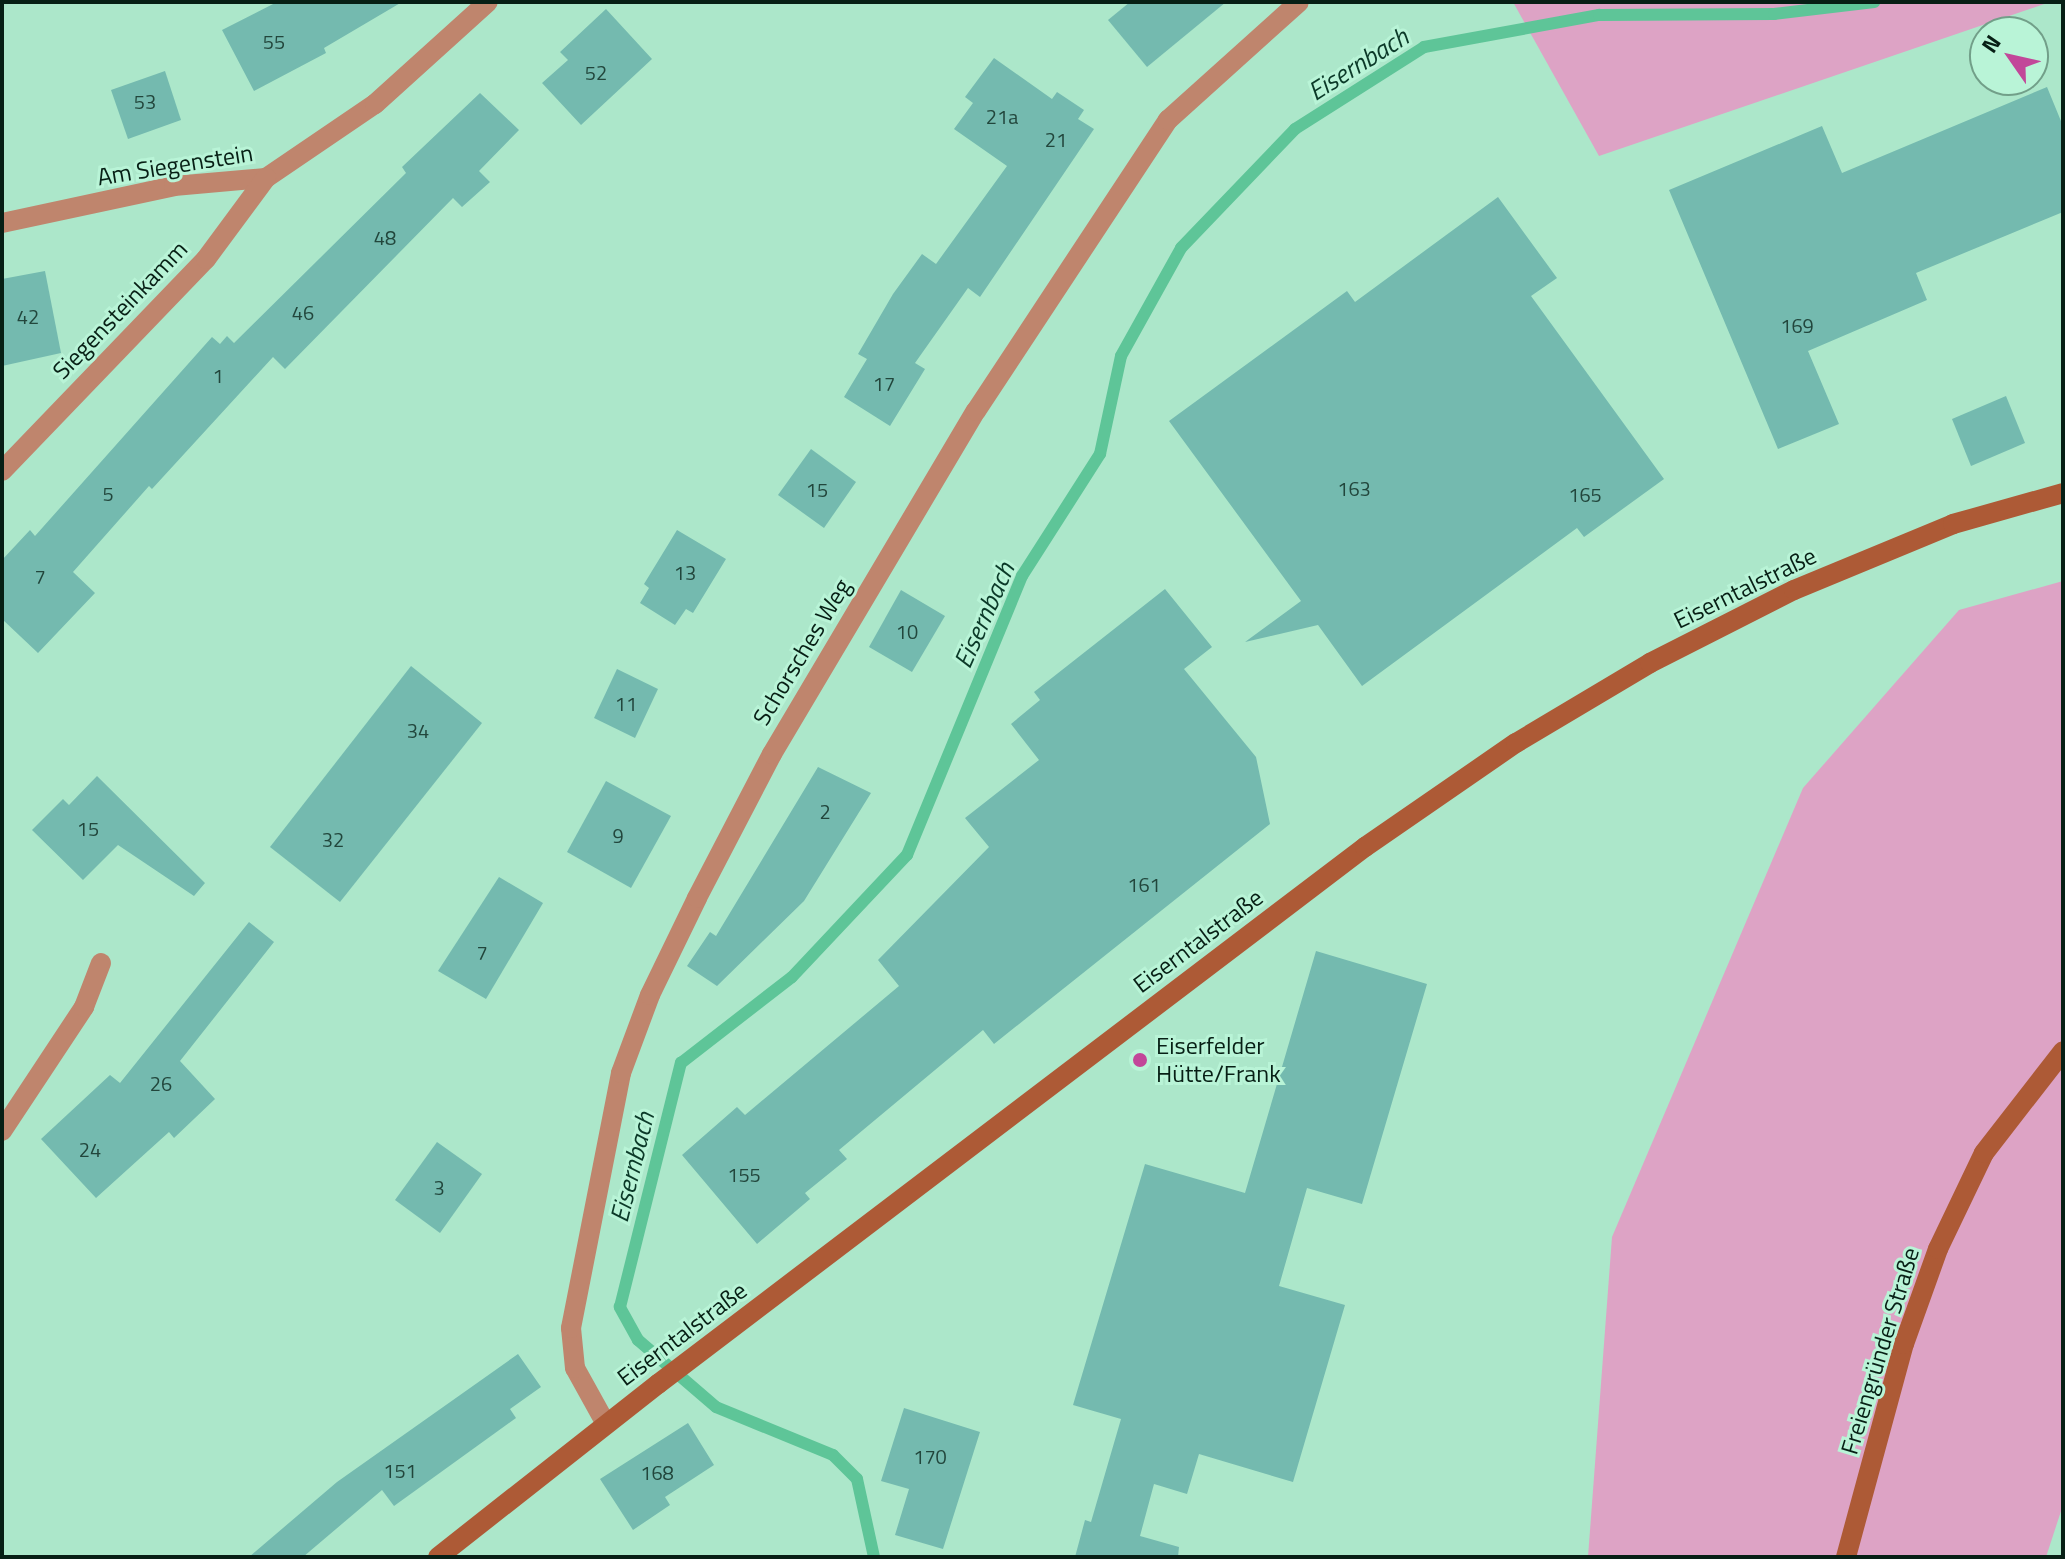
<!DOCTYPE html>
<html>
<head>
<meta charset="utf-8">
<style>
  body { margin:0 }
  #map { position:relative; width:2065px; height:1559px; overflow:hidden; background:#ace7ca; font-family:"Titillium Web",sans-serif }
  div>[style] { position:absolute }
  .green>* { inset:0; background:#dda3c5 }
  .stream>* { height:12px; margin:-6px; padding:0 6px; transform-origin:6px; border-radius:6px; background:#5ec598 }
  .building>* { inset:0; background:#74baaf }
  .street>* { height:20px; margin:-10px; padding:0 10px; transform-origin:10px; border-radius:10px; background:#bf856d }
  .secondary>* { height:20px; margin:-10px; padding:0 10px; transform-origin:10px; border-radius:10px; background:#ad5a36 }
  .dots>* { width:22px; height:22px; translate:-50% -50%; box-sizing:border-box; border:4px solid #b9f4d7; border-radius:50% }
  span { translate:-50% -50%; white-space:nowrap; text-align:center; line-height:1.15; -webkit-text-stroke:6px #b9f4d7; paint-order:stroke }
  .number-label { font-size:20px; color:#22463c }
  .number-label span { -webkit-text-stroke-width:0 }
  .street-label { font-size:24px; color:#071f15 }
  .poi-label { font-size:24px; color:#071f15 }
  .left { translate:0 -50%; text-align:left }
  .water-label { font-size:26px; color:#0b3928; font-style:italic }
  .frame { position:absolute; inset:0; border:4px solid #071f15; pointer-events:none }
  .north { position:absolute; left:1969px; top:16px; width:80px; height:80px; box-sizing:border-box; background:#b9f4d7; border:2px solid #729f89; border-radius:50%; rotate:304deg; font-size:22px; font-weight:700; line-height:32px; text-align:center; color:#071f15 }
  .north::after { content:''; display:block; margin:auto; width:28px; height:36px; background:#c24799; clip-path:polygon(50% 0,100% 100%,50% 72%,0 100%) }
</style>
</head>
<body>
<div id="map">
  <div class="green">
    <div style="clip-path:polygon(1513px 2px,2050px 2px,1599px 156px)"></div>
    <div style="clip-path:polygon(2063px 581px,2063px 1505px,2046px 1557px,1588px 1557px,1612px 1237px,1803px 788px,1959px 610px)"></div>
  </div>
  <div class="stream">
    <div style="left:874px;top:1557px;width:80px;rotate:-102.3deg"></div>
    <div style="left:857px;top:1479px;width:34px;rotate:-135deg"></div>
    <div style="left:833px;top:1455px;width:126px;rotate:-157.7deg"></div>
    <div style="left:716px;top:1407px;width:103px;rotate:-139.3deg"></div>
    <div style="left:638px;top:1340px;width:38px;rotate:-119deg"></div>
    <div style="left:620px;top:1307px;width:252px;rotate:-76deg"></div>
    <div style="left:681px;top:1063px;width:140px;rotate:-37.8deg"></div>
    <div style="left:792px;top:977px;width:168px;rotate:-46.7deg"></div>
    <div style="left:907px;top:855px;width:302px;rotate:-67.6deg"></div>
    <div style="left:1022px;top:576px;width:145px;rotate:-57.4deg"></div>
    <div style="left:1100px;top:454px;width:100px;rotate:-77.9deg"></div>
    <div style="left:1121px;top:356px;width:124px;rotate:-60.9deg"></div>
    <div style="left:1181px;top:248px;width:165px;rotate:-46.2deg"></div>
    <div style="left:1295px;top:129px;width:153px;rotate:-32.4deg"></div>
    <div style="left:1424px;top:47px;width:178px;rotate:-10.4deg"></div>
    <div style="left:1599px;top:15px;width:175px;rotate:-0.3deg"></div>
    <div style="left:1774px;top:14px;width:101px;rotate:-6.8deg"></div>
  </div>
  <div class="building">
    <div style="clip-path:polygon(277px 2px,402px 2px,324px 48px,326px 53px,254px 91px,222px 30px)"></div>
    <div style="clip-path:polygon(1130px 2px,1226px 2px,1147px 67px,1108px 20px)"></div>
    <div style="clip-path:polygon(606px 9px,652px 59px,581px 125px,542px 83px,568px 60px,560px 52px)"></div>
    <div style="clip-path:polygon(994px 58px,1052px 99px,1057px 92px,1084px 110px,1078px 119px,1094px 129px,980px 297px,968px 288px,915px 363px,925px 369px,890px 426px,844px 397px,867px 359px,858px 354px,893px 294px,922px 254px,936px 264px,1007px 166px,954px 129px,973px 103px,965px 97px)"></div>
    <div style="clip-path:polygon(165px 71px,181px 120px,128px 139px,111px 90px)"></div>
    <div style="clip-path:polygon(2047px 87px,2063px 126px,2063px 212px,1916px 273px,1927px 300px,1808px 351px,1839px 424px,1778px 449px,1669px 190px,1822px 126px,1842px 173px)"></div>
    <div style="clip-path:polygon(480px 93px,519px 130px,479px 171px,490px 182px,462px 207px,453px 198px,285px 369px,273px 357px,152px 489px,149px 486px,73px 572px,95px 593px,38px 653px,2px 619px,2px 560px,30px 530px,35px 536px,212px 337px,220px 344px,227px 336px,234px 343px,406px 173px,402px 167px)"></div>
    <div style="clip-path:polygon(1498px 197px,1557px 278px,1531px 296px,1664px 479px,1584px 537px,1577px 528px,1362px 686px,1318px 625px,1245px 642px,1301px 601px,1169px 421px,1347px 291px,1355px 302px)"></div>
    <div style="clip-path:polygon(45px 271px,61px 353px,2px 366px,2px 279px)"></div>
    <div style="clip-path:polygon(2006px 396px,2025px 443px,1971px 466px,1952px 419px)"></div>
    <div style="clip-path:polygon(811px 449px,856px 482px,824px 528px,778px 495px)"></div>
    <div style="clip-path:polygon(677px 530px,726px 559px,693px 613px,686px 609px,675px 625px,640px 603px,649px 588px,644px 584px)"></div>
    <div style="clip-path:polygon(1165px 589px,1212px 647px,1184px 669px,1256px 757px,1270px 824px,994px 1044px,983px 1030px,839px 1150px,847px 1159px,805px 1193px,810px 1199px,757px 1244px,682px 1155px,737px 1107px,745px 1115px,899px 986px,878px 960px,989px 847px,965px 818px,1039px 760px,1011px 724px,1040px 700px,1034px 692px)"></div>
    <div style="clip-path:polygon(901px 590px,945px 616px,912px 672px,869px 647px)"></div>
    <div style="clip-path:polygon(411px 666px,482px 723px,340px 902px,270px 847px)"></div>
    <div style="clip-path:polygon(617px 669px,658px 689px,635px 738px,594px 718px)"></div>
    <div style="clip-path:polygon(818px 767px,871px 793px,804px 901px,717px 986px,687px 966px,710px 932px,716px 936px)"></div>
    <div style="clip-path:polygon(97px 776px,205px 883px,194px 896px,118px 845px,83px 880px,32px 830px,63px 799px,69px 805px)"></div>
    <div style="clip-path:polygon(606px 781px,671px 816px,631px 888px,567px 852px)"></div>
    <div style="clip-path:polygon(499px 877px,543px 903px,486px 999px,438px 971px)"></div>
    <div style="clip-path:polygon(249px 922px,274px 942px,180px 1061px,215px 1099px,174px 1138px,169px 1132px,96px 1198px,41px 1139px,110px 1075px,120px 1083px)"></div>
    <div style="clip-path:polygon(1316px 951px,1427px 984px,1362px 1204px,1307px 1188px,1279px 1286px,1345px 1305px,1293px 1482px,1199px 1454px,1187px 1494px,1154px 1484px,1140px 1536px,1179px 1547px,1178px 1557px,1075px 1557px,1085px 1520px,1091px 1522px,1121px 1419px,1073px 1405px,1145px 1164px,1245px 1193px)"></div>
    <div style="clip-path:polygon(437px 1142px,482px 1174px,440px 1233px,395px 1200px)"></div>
    <div style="clip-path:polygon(518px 1354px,541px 1387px,510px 1409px,516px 1418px,394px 1506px,382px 1490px,303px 1557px,249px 1557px,337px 1482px)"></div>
    <div style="clip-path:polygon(904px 1408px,980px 1432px,943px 1549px,895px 1535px,909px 1489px,881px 1481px)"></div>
    <div style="clip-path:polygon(688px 1423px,714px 1465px,665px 1497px,670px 1505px,633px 1530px,600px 1479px)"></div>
  </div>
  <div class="street">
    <div style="left:2px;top:223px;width:176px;rotate:-12.1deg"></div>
    <div style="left:174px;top:186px;width:92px;rotate:-5deg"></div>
    <div style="left:266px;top:178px;width:132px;rotate:-34.2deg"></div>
    <div style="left:375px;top:104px;width:152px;rotate:-42.1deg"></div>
    <div style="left:2px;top:471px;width:294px;rotate:-46.1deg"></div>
    <div style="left:206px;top:259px;width:101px;rotate:-53.5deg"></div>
    <div style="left:2px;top:1131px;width:149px;rotate:-56.5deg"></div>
    <div style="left:84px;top:1007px;width:47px;rotate:-68.9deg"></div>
    <div style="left:606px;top:1424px;width:64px;rotate:-119deg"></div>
    <div style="left:575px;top:1368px;width:40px;rotate:-95.7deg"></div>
    <div style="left:571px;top:1328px;width:260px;rotate:-78.9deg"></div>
    <div style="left:621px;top:1073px;width:83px;rotate:-69.6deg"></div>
    <div style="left:650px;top:995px;width:108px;rotate:-64.1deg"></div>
    <div style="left:697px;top:898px;width:162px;rotate:-62.5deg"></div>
    <div style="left:772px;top:754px;width:399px;rotate:-59.3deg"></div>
    <div style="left:976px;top:411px;width:349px;rotate:-56.6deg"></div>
    <div style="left:1168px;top:120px;width:176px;rotate:-42deg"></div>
  </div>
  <div class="secondary">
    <div style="left:438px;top:1557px;width:280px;rotate:-38.2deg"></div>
    <div style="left:658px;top:1384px;width:888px;rotate:-37.22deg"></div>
    <div style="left:1365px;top:847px;width:183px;rotate:-34.6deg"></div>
    <div style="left:1516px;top:743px;width:156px;rotate:-30.8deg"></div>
    <div style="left:1650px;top:663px;width:161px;rotate:-26.9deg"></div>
    <div style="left:1794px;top:590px;width:172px;rotate:-22.5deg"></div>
    <div style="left:1953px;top:524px;width:114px;rotate:-15.7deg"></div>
    <div style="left:1846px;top:1557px;width:221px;rotate:-74.8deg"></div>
    <div style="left:1904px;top:1344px;width:101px;rotate:-70.3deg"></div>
    <div style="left:1938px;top:1249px;width:106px;rotate:-64.4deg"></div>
    <div style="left:1984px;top:1153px;width:129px;rotate:-52.2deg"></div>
  </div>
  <div class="dots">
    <div style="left:1140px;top:1060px;background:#c24799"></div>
  </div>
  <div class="number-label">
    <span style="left:274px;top:41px">55</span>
    <span style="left:596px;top:72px">52</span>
    <span style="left:145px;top:101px">53</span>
    <span style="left:1002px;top:116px">21a</span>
    <span style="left:1056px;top:139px">21</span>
    <span style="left:385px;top:237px">48</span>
    <span style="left:303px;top:312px">46</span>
    <span style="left:28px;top:316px">42</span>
    <span style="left:1797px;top:325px">169</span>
    <span style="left:218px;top:375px">1</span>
    <span style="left:884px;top:383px">17</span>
    <span style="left:1354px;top:488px">163</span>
    <span style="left:817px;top:489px">15</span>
    <span style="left:108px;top:493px">5</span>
    <span style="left:1585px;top:494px">165</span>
    <span style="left:685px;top:572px">13</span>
    <span style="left:40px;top:576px">7</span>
    <span style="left:907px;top:631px">10</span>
    <span style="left:626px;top:703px">11</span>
    <span style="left:418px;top:730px">34</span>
    <span style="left:825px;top:811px">2</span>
    <span style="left:88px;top:828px">15</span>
    <span style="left:618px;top:835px">9</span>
    <span style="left:333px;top:839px">32</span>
    <span style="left:1144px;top:884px">161</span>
    <span style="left:482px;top:952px">7</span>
    <span style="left:161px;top:1083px">26</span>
    <span style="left:90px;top:1149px">24</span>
    <span style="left:744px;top:1174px">155</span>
    <span style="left:439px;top:1187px">3</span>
    <span style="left:930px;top:1456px">170</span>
    <span style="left:400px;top:1470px">151</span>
    <span style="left:657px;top:1472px">168</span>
  </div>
  <div class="street-label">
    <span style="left:175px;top:165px;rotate:-9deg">Am Siegenstein</span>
    <span style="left:120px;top:310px;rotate:-46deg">Siegensteinkamm</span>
    <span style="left:1745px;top:588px;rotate:-26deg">Eiserntalstraße</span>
    <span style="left:802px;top:652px;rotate:-59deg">Schorsches Weg</span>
    <span style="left:1198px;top:941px;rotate:-37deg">Eiserntalstraße</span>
    <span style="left:682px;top:1334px;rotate:-37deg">Eiserntalstraße</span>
    <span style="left:1880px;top:1351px;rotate:-73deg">Freiengründer Straße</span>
  </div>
  <div class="poi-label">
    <span class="left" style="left:1156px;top:1060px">Eiserfelder<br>Hütte/Frank</span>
  </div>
  <div class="water-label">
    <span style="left:1358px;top:64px;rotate:-32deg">Eisernbach</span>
    <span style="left:984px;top:615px;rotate:-66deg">Eisernbach</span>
    <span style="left:632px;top:1167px;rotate:-76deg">Eisernbach</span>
  </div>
  <div class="frame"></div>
  <div class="north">N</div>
</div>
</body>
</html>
